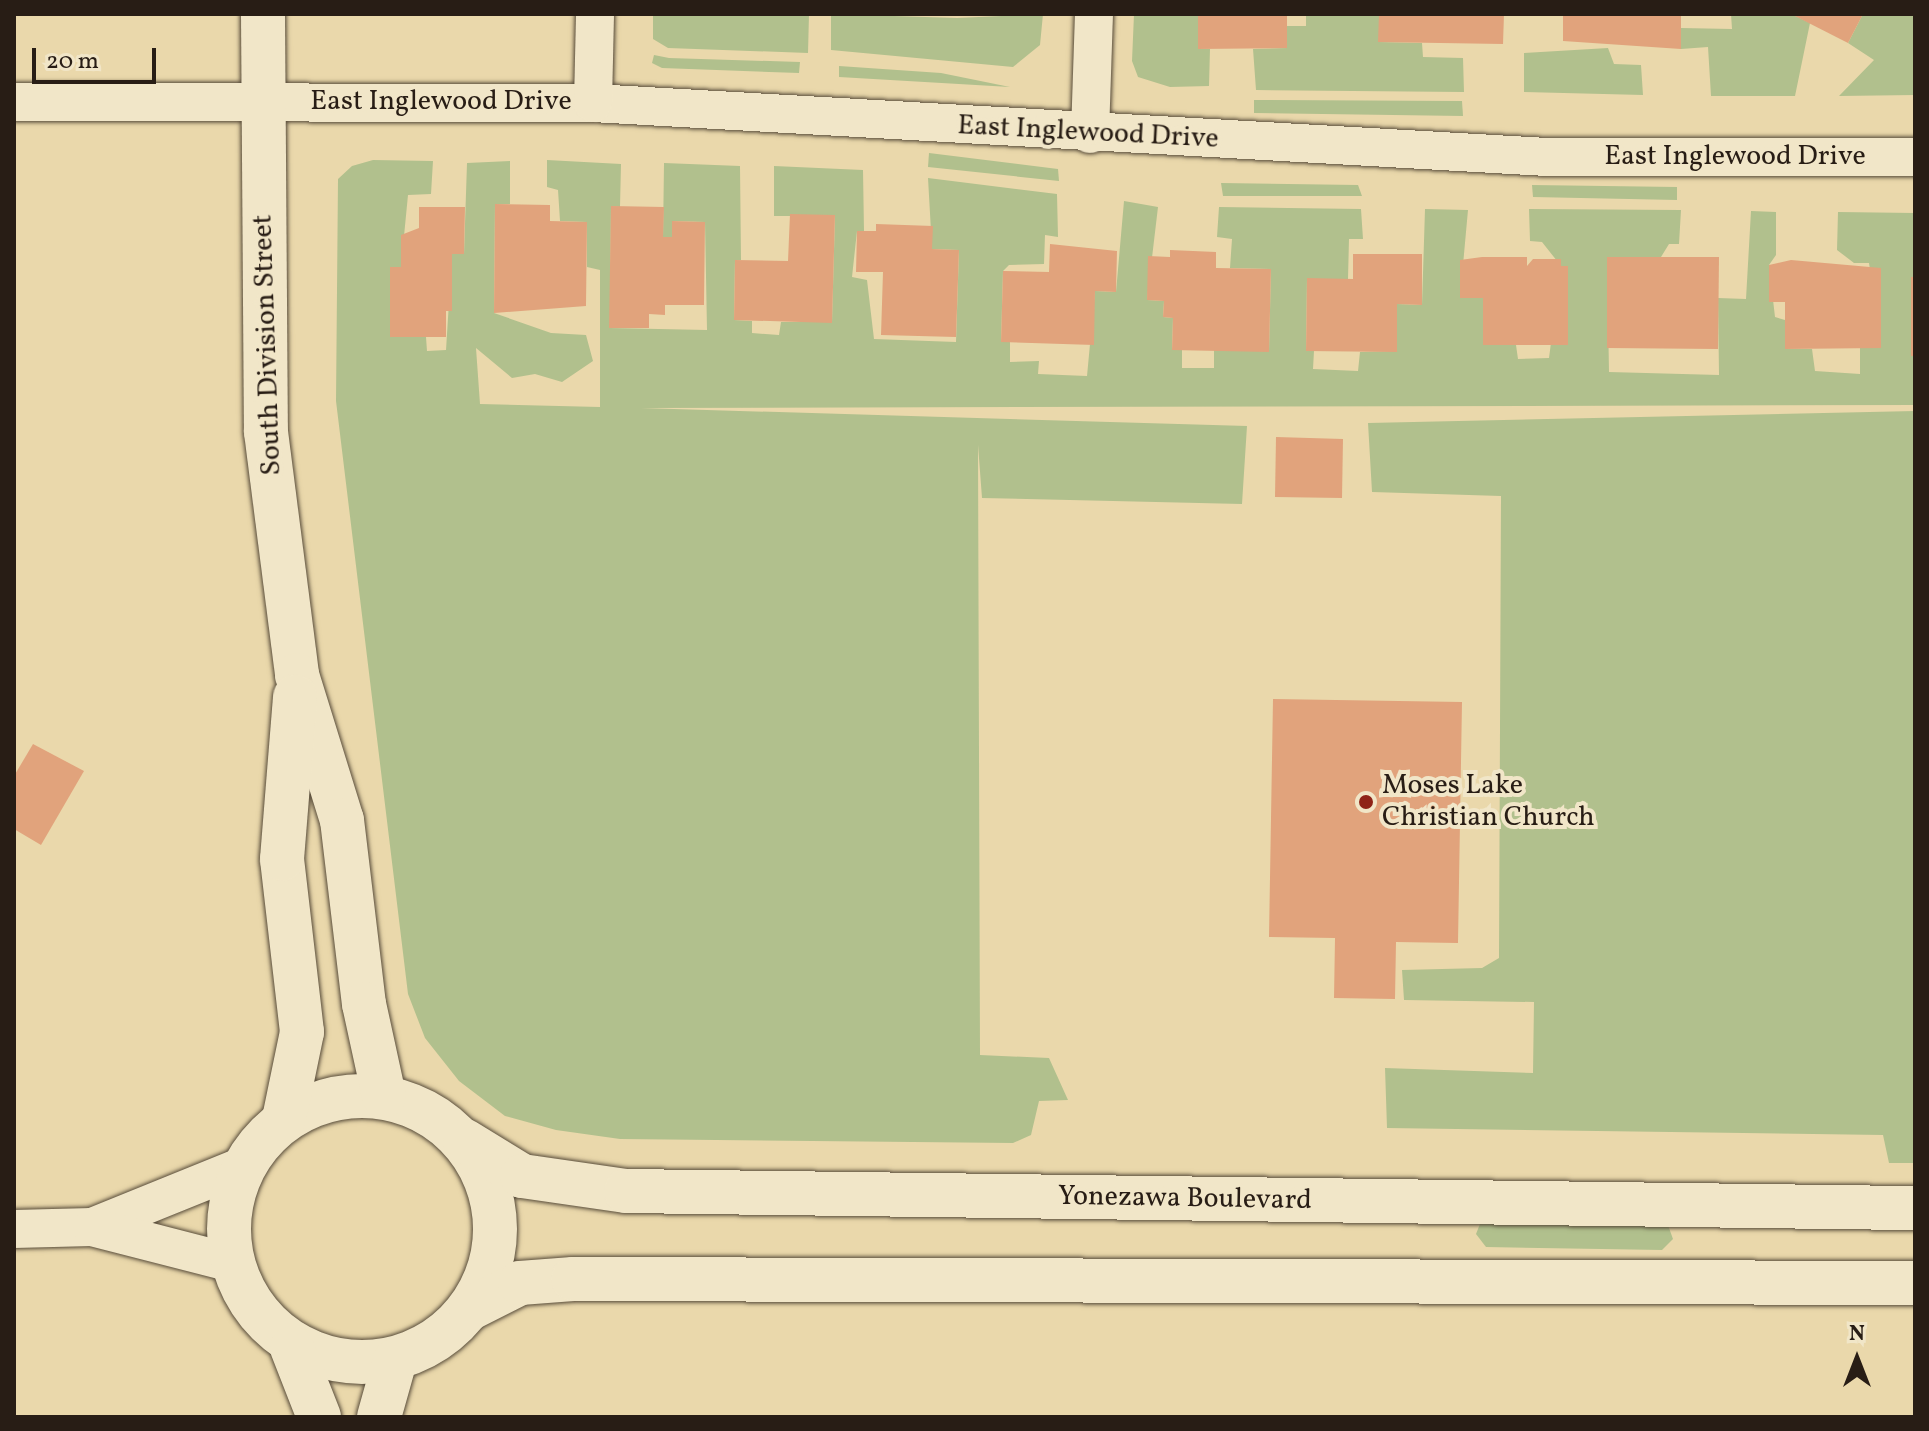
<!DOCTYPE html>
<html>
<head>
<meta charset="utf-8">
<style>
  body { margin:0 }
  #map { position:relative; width:1929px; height:1431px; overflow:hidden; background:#ead8ab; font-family:Vollkorn,serif }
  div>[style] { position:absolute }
  .green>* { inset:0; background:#b1c08d }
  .building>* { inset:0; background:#e1a37c }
  .roads { filter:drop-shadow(0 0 2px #584c3a) drop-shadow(0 0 2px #584c3a) }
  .minor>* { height:38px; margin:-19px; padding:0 19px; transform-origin:19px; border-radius:19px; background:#f1e6c8 }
  .tertiary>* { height:44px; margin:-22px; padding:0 22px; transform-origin:22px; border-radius:22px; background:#f1e6c8 }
  .tertiary>.ring { margin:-22px; padding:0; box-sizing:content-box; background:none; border:44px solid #f1e6c8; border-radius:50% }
  .secondary>* { height:44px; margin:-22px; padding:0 22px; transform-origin:22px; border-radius:22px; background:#f1e6c8 }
  .dots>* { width:22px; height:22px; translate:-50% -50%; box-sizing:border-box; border:4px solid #f1e6c8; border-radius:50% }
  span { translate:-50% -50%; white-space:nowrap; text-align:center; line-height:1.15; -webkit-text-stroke:8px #f1e6c8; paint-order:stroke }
  .street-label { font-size:28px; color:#281d15 }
  .poi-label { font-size:28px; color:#281d15 }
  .left { translate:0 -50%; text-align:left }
  .frame { position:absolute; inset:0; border:16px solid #281d15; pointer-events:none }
  .north { position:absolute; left:1817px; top:1319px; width:80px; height:80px; -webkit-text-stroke:6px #f1e6c8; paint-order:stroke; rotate:0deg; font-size:22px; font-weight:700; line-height:32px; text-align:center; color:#281d15 }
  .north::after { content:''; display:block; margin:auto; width:28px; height:36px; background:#281d15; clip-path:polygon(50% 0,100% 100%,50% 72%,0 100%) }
  .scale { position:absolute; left:32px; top:48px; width:124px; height:36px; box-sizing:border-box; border:4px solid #281d15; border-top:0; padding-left:10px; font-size:24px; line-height:28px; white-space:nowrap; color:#281d15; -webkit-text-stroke:6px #f1e6c8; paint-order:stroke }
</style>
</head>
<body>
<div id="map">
  <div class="green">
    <div style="clip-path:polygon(653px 14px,809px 14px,808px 53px,668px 48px,653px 39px)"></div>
    <div style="clip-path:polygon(831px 14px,957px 18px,1043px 14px,1040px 45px,1013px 67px,831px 50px)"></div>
    <div style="clip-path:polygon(1134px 14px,1198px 14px,1198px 49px,1210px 49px,1209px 86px,1170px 87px,1138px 77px,1132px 61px)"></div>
    <div style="clip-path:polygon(1306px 14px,1379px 14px,1379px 42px,1422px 43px,1423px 57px,1463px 58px,1464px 92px,1256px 90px,1253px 49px,1287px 48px,1287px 26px,1306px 26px)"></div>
    <div style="clip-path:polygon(1731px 14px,1791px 14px,1810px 23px,1795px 96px,1711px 96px,1708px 47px,1681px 49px,1681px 28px,1732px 29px)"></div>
    <div style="clip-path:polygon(1863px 14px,1915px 14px,1915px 95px,1839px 96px,1874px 60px,1848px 43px)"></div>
    <div style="clip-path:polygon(1608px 48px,1614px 64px,1641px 65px,1643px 95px,1524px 92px,1524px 53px)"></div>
    <div style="clip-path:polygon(654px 55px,669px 58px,800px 62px,799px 73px,662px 68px,652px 63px)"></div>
    <div style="clip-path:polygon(839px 66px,941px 73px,1010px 87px,839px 77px)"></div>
    <div style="clip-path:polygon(1254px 100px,1462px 101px,1463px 116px,1254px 113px)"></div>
    <div style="clip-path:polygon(929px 153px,1058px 169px,1059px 181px,928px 167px)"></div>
    <div style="clip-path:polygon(373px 160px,433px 161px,431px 194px,408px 195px,401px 267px,390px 267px,426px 337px,427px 351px,446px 350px,452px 254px,464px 254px,467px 163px,510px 161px,510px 204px,495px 204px,494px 313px,551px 333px,586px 335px,593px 361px,562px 382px,535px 374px,512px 378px,476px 348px,480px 404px,600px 407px,600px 270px,587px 267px,587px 222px,560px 221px,558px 190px,547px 187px,547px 160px,621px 164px,620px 207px,611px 206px,610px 328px,707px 330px,705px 222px,673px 221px,672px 237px,663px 237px,664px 163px,740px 166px,741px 260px,735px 260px,734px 320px,752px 321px,752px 333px,779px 335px,781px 322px,832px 322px,835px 216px,774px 216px,774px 166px,863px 170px,864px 231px,857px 231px,852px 277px,867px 280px,874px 339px,956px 342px,959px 250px,932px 249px,928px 178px,1057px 194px,1058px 237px,1045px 235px,1044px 264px,1009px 265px,1003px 271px,1001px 342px,1010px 342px,1010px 362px,1039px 361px,1038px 374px,1087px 376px,1095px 291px,1116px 292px,1124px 201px,1158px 207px,1147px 300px,1164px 301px,1163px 317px,1173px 318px,1172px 349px,1182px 350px,1182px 368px,1214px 368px,1214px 350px,1269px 351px,1271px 269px,1230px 268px,1232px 239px,1217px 237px,1219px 207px,1361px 209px,1363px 239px,1349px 239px,1348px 279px,1307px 279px,1306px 350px,1314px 351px,1313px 369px,1358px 371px,1360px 352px,1397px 351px,1397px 304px,1422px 305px,1425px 209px,1468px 210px,1460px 298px,1483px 298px,1483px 344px,1516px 345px,1518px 359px,1549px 358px,1561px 266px,1542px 242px,1530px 241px,1529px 209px,1681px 210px,1679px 244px,1669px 244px,1661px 257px,1607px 257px,1609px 372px,1719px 375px,1718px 298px,1746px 299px,1751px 211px,1776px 212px,1776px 255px,1769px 265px,1775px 317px,1785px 320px,1785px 349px,1812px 349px,1815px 371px,1860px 374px,1860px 348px,1881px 348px,1869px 263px,1854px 263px,1837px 250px,1838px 212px,1915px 213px,1915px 405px,641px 408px,1247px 426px,1242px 504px,982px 498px,978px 445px,980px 1055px,1049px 1058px,1068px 1100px,1039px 1101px,1031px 1135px,1013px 1143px,620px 1139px,556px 1130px,505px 1116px,459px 1081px,425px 1038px,408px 994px,336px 401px,338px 179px,352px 166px)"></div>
    <div style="clip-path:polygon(1221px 183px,1358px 185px,1362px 196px,1223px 196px)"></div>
    <div style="clip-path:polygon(1532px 185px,1677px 187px,1677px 200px,1533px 197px)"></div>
    <div style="clip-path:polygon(1915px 411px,1915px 1163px,1889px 1163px,1883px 1135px,1387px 1128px,1385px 1068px,1533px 1073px,1534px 1002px,1404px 1000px,1402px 970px,1482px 968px,1499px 958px,1501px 496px,1372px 492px,1368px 423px)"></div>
    <div style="clip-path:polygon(1665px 1217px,1673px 1239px,1662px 1250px,1486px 1247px,1476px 1234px,1480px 1224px)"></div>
  </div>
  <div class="building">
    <div style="clip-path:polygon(1198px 14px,1287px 14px,1287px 48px,1198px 49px)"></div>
    <div style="clip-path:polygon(1379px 14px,1504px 14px,1503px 44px,1378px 42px)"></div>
    <div style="clip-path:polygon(1563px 14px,1681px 14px,1681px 49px,1563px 41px)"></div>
    <div style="clip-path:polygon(1791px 14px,1863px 14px,1848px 43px)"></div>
    <div style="clip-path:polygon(495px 204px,550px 205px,550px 221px,587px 222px,586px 306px,494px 313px)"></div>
    <div style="clip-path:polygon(611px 206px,664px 207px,663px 237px,672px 237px,672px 221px,705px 222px,704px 305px,665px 305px,665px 315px,649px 314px,649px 328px,609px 328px)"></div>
    <div style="clip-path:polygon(419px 207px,465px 207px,464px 254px,452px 254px,452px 311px,446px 311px,446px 337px,390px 337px,390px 267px,401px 267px,401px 235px,419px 228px)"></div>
    <div style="clip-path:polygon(790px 214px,835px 215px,832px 323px,734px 320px,735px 260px,788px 261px)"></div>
    <div style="clip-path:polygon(876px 224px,933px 226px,932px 249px,959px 250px,956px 337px,881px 335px,883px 272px,856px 272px,857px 231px,876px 231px)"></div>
    <div style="clip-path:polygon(1050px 244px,1117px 251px,1116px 292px,1095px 291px,1094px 345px,1001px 342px,1003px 271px,1049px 272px)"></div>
    <div style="clip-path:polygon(1170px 250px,1216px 252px,1216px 268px,1271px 269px,1269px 352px,1172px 350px,1173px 318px,1163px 317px,1164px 301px,1147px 300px,1148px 256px,1170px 257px)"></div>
    <div style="clip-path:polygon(1353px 254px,1422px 254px,1422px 305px,1397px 304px,1397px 352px,1306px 351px,1307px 278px,1353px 279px)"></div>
    <div style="clip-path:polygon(1482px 257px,1527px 257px,1527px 266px,1533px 259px,1561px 259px,1561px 266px,1568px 266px,1568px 345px,1483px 345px,1483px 298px,1460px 298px,1460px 260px)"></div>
    <div style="clip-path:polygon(1607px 257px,1719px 257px,1718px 349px,1607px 348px)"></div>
    <div style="clip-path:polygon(1791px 260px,1881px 268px,1881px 348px,1785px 349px,1785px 302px,1769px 302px,1769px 265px)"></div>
    <div style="clip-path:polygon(1911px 277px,1915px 277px,1915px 356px,1911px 356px)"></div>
    <div style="clip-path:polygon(1276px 437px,1343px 439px,1342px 498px,1275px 497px)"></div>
    <div style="clip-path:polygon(1273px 699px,1462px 702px,1458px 943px,1396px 942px,1395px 999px,1334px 998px,1335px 938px,1269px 937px)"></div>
    <div style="clip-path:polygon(33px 744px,84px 771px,41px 845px,14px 829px,14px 776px)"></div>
  </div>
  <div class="roads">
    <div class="minor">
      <div style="left:14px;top:102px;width:579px;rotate:0.1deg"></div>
      <div style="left:593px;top:103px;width:955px;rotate:3.24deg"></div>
      <div style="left:1546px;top:157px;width:369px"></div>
      <div style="left:593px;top:103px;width:89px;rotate:-88.7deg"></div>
      <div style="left:1090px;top:134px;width:120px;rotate:-88.1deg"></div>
      <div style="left:92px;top:1227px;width:163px;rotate:-22deg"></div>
      <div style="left:14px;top:1229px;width:78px;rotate:-1.5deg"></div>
      <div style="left:92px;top:1227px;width:145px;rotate:14.4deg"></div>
    </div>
    <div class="tertiary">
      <div class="ring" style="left:229px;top:1096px;width:222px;height:222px"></div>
      <div style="left:465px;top:1141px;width:67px;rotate:31.6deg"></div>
      <div style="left:522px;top:1176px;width:105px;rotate:8.2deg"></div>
      <div style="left:626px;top:1191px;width:1289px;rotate:0.76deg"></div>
      <div style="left:471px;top:1308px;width:55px;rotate:-27deg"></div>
      <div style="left:520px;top:1283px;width:53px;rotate:-4.3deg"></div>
      <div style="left:573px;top:1279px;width:1342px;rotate:0.17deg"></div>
      <div style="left:292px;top:1348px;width:74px;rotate:68.6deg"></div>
      <div style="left:379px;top:1417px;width:59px;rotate:-74.3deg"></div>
    </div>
    <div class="secondary">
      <div style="left:263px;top:14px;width:418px;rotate:89.6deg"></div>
      <div style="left:266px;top:432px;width:245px;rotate:82.7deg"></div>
      <div style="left:297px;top:675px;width:152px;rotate:72.8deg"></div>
      <div style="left:342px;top:820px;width:185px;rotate:83.2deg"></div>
      <div style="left:364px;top:1004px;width:94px;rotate:77.7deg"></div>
      <div style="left:284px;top:1119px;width:89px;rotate:-78.3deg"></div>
      <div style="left:302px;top:1032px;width:174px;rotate:-96.6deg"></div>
      <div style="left:282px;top:859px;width:163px;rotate:-85.4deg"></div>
    </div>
  </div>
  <div class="dots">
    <div style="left:1366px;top:802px;background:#8f2418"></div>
  </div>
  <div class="street-label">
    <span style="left:441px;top:102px">East Inglewood Drive</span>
    <span style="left:1088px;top:133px;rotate:3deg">East Inglewood Drive</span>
    <span style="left:1735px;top:157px">East Inglewood Drive</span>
    <span style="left:268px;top:345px;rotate:-92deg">South Division Street</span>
    <span style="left:1185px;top:1199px;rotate:1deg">Yonezawa Boulevard</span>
  </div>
  <div class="poi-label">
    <span class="left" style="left:1382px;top:802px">Moses Lake<br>Christian Church</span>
  </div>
  <div class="frame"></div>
  <div class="north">N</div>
  <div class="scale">20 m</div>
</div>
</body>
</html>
